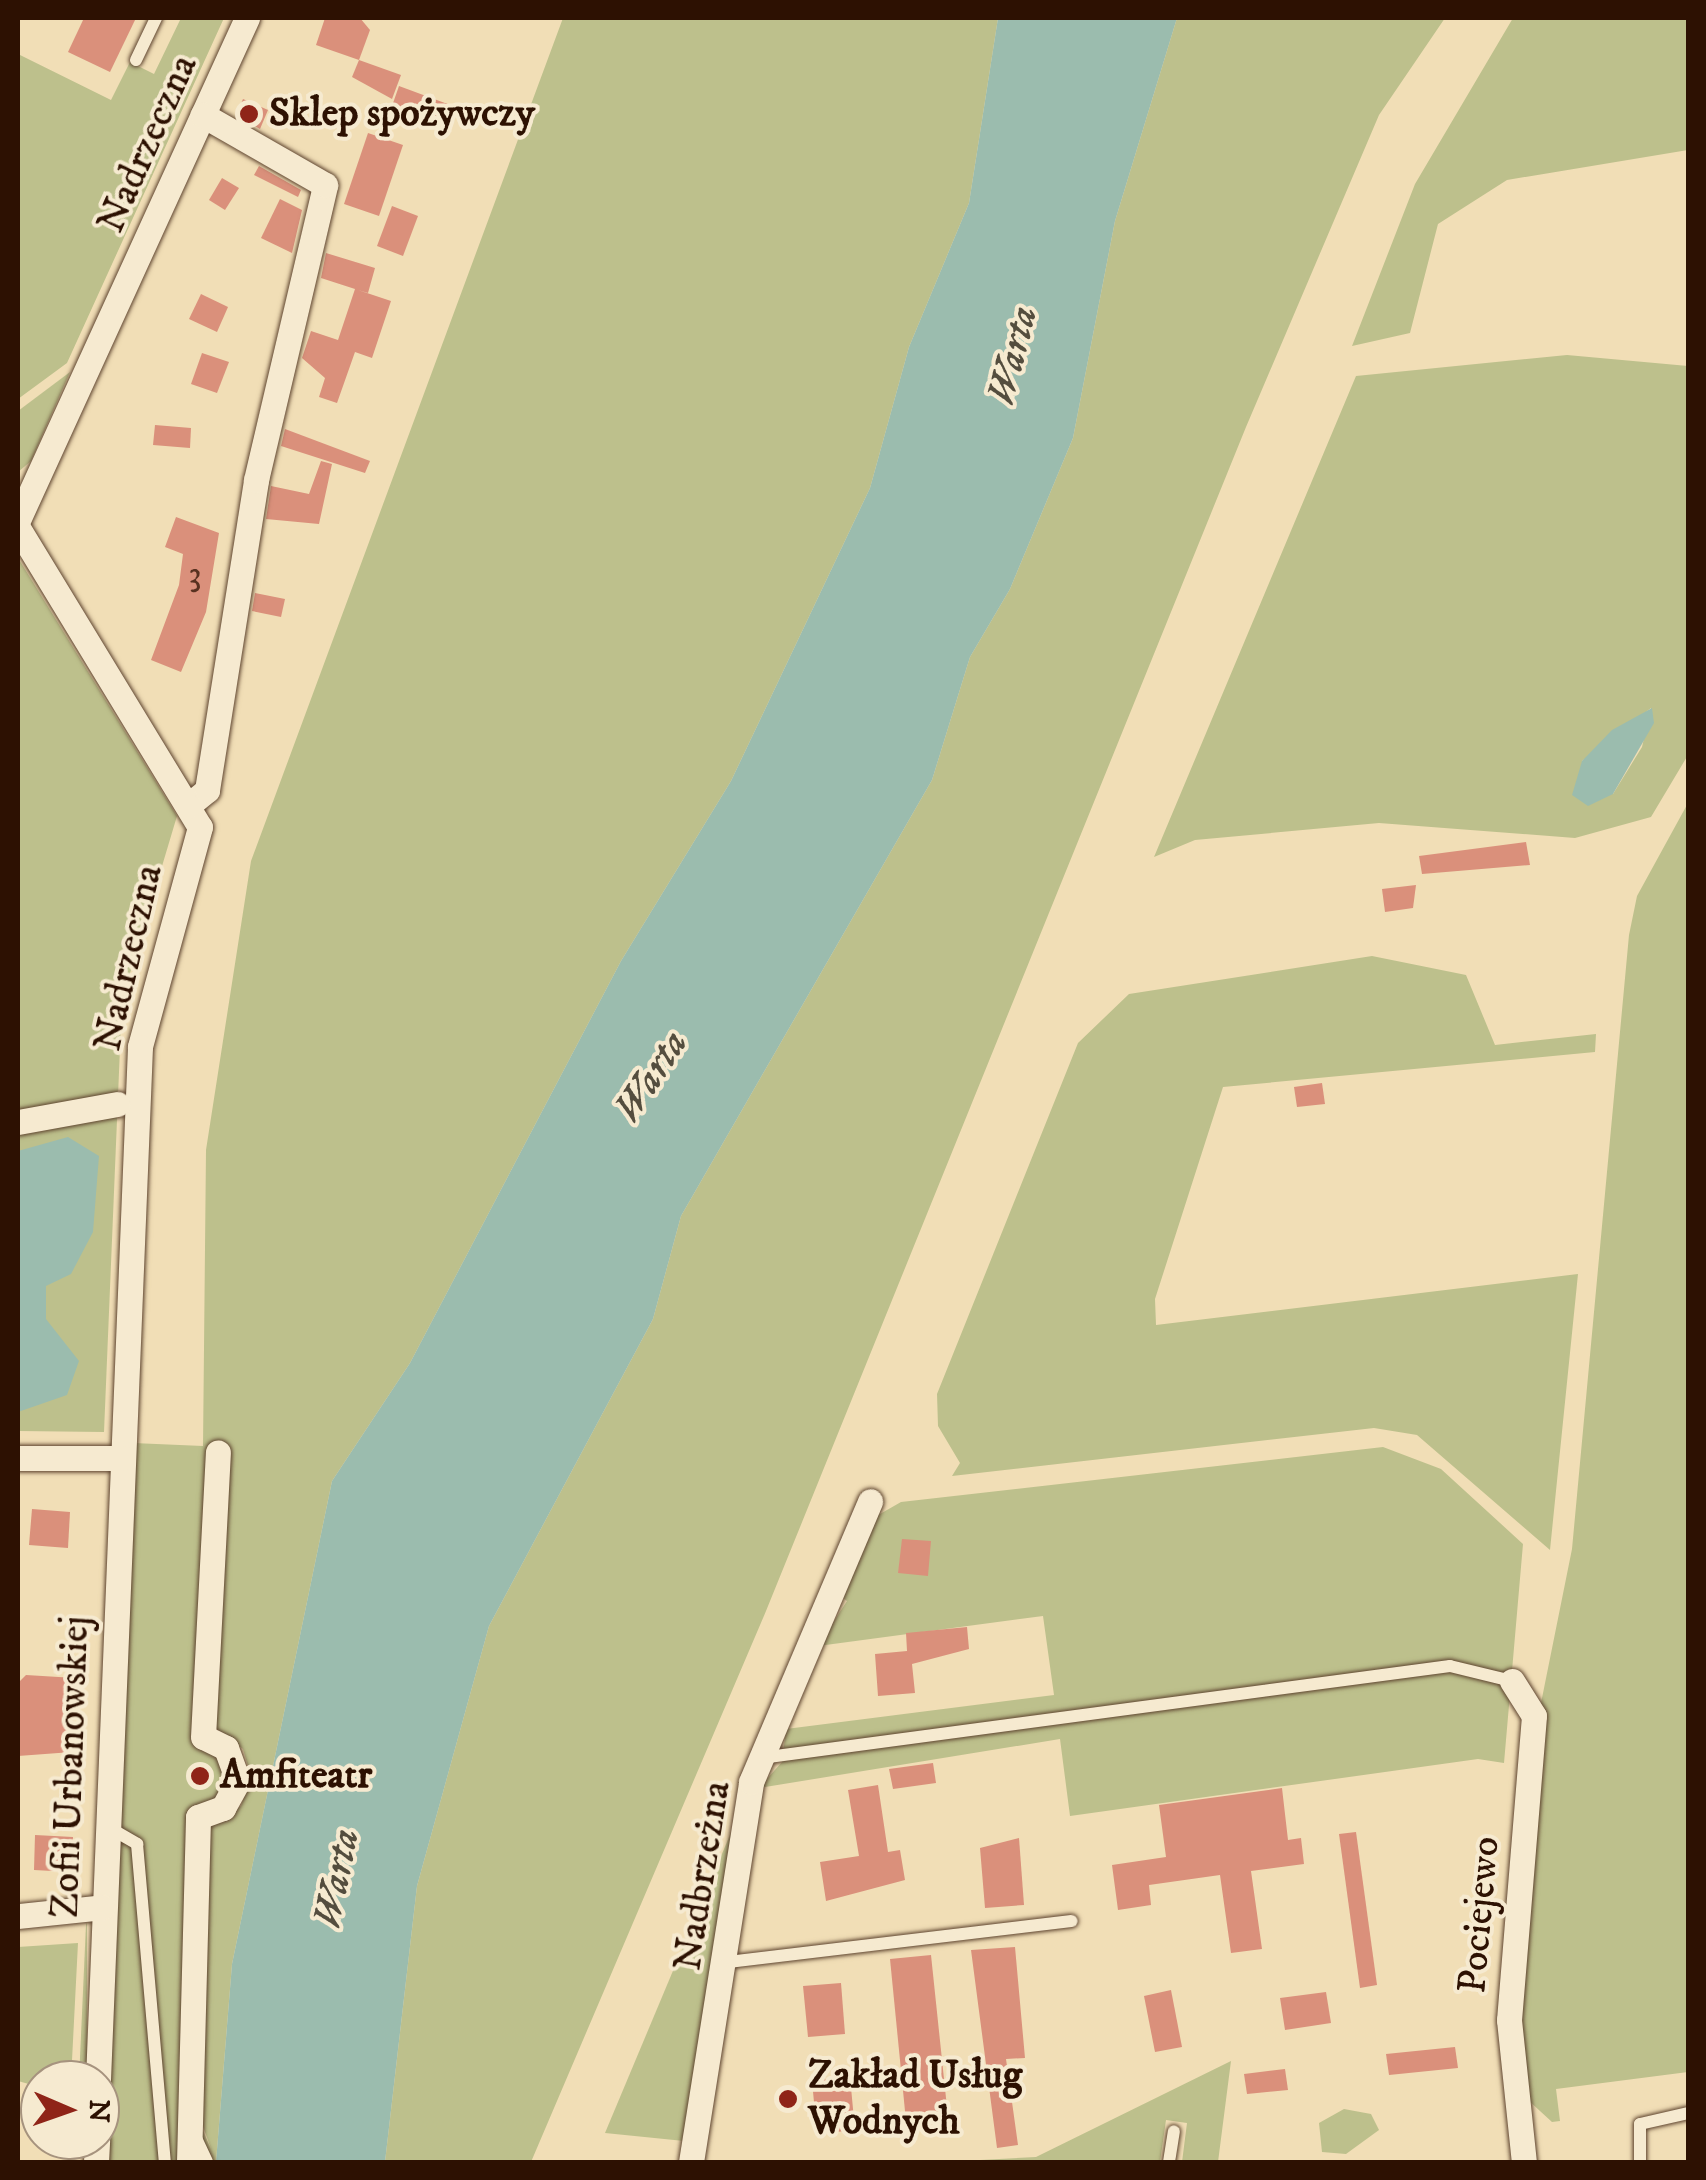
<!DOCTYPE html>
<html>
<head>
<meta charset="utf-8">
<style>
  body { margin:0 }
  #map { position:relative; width:1706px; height:2180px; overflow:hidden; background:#f1deb6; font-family:"IM FELL DW Pica",serif }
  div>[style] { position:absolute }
  .green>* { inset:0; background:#bdc08c }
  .water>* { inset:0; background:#9bbcae }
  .building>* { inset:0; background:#da907b }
  .roads { filter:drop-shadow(0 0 2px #5e442f) drop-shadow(0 0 2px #5e442f) }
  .lane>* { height:12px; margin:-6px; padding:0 6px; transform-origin:6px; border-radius:6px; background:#f6ead0 }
  .street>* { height:25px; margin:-12.5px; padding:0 12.5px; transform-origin:12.5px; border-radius:12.5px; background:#f6ead0 }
  .dots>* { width:28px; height:28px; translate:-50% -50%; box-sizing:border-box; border:5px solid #f6ead0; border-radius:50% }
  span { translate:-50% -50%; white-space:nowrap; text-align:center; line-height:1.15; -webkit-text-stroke:8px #f6ead0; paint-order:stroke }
  .number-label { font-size:35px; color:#583120 }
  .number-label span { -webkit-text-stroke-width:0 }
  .poi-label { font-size:40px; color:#2d1102; font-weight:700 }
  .left { translate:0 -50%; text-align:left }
  .street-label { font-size:40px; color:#2d1102 }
  .water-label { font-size:42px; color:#544d3e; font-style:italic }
  .frame { position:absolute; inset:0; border:20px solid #2d1102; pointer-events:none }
  .north { position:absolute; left:20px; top:2060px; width:100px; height:100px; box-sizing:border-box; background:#f6ead0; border:2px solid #a6937e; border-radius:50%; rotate:92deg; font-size:28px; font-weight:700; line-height:40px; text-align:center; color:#2d1102 }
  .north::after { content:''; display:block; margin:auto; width:35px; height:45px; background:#8f2418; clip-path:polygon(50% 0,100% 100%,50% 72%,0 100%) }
</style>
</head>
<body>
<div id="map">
  <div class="green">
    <div style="clip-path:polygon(181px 18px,224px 18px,67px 363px,18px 399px,18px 54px,111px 100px,130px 62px,154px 74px)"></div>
    <div style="clip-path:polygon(evenodd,563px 18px,998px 18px,969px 203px,909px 347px,870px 488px,731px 781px,621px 961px,410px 1363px,332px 1481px,232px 1964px,216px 2162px,105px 2162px,133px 1443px,203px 1446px,206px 1150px,251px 861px,563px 18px,215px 1727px,243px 1749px,251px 1777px,241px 1806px,209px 1826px,200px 2118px,211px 2149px,198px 2119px,204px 1823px,247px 1774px,215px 1727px)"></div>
    <div style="clip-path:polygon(1177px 18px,1445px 18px,1379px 115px,1246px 427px,766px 1611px,531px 2162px,385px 2162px,417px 1886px,489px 1626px,653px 1319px,681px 1216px,932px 780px,970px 657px,1010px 589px,1073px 438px,1115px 221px)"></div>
    <div style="clip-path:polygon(1513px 18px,1688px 18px,1688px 150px,1507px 180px,1438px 224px,1410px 333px,1352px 346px,1415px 184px)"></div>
    <div style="clip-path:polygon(evenodd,1567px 355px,1688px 366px,1688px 755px,1651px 817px,1575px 838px,1379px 823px,1195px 840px,1154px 857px,1356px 376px,1567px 355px,1651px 708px,1642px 747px,1613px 794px,1582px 761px,1651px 708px)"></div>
    <div style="clip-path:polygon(70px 372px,31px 461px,18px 472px,18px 411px)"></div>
    <div style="clip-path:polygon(18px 558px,177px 816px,122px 1000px,104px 1432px,18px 1431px)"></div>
    <div style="clip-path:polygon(1688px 803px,1688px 2072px,1556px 2089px,1560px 2121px,1552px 2122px,1528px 2100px,1520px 2035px,1540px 1708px,1572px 1549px,1629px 935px,1637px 896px)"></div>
    <div style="clip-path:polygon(1372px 956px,1466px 975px,1495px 1045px,1596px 1034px,1595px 1052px,1223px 1087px,1155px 1299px,1156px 1325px,1578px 1274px,1550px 1550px,1417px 1435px,1374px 1428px,952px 1476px,960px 1463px,938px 1426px,937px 1394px,1078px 1043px,1129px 994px)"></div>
    <div style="clip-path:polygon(1383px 1447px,1441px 1469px,1523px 1544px,1504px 1763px,1478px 1759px,1070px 1816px,1060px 1739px,759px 1788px,782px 1762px,786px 1729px,1054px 1695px,1043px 1616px,818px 1646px,847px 1601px,840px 1596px,873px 1518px,901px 1502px)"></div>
    <div style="clip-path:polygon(732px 1830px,684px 2141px,605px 2133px)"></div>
    <div style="clip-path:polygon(87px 1922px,87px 2080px,79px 2080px,86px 1925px)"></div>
    <div style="clip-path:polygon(78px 1943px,71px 2080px,53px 2071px,36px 2086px,18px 2081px,18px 1947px)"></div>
    <div style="clip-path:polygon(1231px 2061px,1218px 2162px,1182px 2162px,1187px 2123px,1166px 2120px,1160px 2162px,943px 2162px,1036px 2157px)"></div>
    <div style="clip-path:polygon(1344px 2109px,1371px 2114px,1379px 2130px,1346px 2154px,1322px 2152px,1319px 2123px)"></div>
  </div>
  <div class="water">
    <div style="clip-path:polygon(998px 18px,1177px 18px,1115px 221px,1073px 438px,1010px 589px,970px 657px,932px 780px,681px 1216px,653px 1319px,489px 1626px,417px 1886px,385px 2162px,216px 2162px,232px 1964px,332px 1481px,410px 1363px,621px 961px,731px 781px,870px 488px,909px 347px,969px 203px)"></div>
    <div style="clip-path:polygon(1652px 708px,1654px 723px,1613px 794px,1588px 806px,1572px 795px,1582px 761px,1612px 730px)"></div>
    <div style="clip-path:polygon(68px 1137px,99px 1156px,93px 1232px,71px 1274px,46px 1286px,46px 1319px,79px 1361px,67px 1395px,18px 1412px,18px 1151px)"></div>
  </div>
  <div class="building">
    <div style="clip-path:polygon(84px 18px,136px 18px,110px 72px,68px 52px)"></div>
    <div style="clip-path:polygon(325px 18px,360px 18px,370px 30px,359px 60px,316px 45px)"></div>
    <div style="clip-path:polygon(359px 60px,401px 75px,392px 99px,352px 77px)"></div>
    <div style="clip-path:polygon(399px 86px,453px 106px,446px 126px,392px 106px)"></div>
    <div style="clip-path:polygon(243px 99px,268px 110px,260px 129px,236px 115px)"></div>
    <div style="clip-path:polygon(368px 133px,403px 145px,379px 216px,344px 204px)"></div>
    <div style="clip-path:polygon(259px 166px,301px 190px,298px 197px,254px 175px)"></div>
    <div style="clip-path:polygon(222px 178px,239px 188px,225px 210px,209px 200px)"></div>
    <div style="clip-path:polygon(280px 199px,302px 210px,292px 253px,261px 238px)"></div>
    <div style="clip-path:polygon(392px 206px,418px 216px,403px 256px,377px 246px)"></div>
    <div style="clip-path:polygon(326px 253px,375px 268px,368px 293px,358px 290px,391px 301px,372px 358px,355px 352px,337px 403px,319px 397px,325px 378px,302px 358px,311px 331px,338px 340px,355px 289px,321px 278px)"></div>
    <div style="clip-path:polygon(201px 294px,228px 307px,217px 332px,189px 319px)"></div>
    <div style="clip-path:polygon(202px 353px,229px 362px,217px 393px,191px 384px)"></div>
    <div style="clip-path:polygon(155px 425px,191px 428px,190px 448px,153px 445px)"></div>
    <div style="clip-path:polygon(285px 429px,370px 461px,365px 473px,281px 446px)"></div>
    <div style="clip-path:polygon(321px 461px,332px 464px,319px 524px,266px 519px,271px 486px,309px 494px)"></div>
    <div style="clip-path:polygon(176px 517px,219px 533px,206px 612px,181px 672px,151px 660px,179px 585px,183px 554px,165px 547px)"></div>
    <div style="clip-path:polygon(255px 593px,285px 599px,281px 617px,252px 611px)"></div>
    <div style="clip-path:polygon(1526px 842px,1530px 865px,1422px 874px,1419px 856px)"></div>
    <div style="clip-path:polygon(1416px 885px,1413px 908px,1385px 912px,1382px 889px)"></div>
    <div style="clip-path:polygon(1322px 1083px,1325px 1104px,1297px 1107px,1294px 1087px)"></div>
    <div style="clip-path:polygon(32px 1509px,70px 1512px,68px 1548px,29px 1545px)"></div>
    <div style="clip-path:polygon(902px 1539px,931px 1541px,928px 1576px,898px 1573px)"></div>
    <div style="clip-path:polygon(967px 1627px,969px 1649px,912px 1664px,915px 1693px,878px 1696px,875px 1654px,907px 1651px,906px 1633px)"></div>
    <div style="clip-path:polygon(26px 1675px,75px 1678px,72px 1752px,18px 1756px,18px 1683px)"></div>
    <div style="clip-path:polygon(933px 1763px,936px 1783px,893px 1789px,889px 1769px)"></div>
    <div style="clip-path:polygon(878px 1785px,888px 1852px,900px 1850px,905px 1880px,826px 1901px,820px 1862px,859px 1856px,848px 1790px)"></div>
    <div style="clip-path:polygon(1282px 1788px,1288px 1840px,1301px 1838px,1304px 1864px,1251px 1871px,1262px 1949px,1231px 1953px,1220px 1875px,1149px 1885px,1151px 1905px,1118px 1910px,1112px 1865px,1166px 1857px,1159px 1805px)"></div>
    <div style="clip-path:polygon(1356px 1832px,1377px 1985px,1360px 1988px,1339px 1834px)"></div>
    <div style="clip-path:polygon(35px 1835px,73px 1837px,71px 1872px,34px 1870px)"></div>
    <div style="clip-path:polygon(1019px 1838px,1024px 1905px,985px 1908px,980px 1848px)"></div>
    <div style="clip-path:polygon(1015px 1947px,1025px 2058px,1006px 2059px,1018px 2145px,997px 2148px,971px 1950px)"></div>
    <div style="clip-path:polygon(931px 1955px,948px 2117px,906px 2121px,890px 1959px)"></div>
    <div style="clip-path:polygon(841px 1983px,845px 2034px,808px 2037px,803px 1986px)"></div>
    <div style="clip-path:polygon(1171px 1990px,1182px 2047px,1155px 2052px,1144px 1996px)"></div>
    <div style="clip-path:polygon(1326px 1992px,1331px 2023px,1285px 2030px,1280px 1998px)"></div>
    <div style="clip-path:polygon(1455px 2047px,1458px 2068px,1389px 2075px,1386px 2054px)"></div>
    <div style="clip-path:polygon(1285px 2069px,1288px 2090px,1247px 2094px,1244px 2074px)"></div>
    <div style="clip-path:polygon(850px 2077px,855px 2130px,817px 2134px,812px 2081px)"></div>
  </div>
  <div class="roads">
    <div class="lane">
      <div style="left:136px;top:60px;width:47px;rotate:-64.5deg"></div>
      <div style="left:761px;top:1758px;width:695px;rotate:-7.61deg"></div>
      <div style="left:1450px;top:1666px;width:64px;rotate:13.6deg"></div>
      <div style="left:108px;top:1827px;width:34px;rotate:30deg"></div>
      <div style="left:137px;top:1844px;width:319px;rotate:85deg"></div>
      <div style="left:728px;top:1962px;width:346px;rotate:-6.8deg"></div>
      <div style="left:196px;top:2138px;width:26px;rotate:65deg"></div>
      <div style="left:1169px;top:2162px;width:31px;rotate:-81deg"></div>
      <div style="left:1640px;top:2162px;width:38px;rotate:-90deg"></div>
      <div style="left:1640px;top:2124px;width:49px;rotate:-12.9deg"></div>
    </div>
    <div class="street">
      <div style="left:18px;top:520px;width:552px;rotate:-65.48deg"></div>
      <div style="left:18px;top:528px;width:350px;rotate:58.7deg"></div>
      <div style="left:200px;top:827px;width:228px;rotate:105.3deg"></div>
      <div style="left:140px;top:1047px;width:1034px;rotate:92.33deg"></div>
      <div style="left:190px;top:804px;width:22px;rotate:-39deg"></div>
      <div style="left:207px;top:790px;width:314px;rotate:-81deg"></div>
      <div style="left:256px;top:480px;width:303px;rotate:-76.8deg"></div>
      <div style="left:325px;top:185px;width:141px;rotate:-150.2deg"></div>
      <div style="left:18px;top:1122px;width:101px;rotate:-10.3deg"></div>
      <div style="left:18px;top:1458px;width:104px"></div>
      <div style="left:1512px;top:1681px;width:41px;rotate:57.8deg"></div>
      <div style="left:1534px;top:1716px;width:305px;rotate:94.7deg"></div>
      <div style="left:1509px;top:2020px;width:143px;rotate:84deg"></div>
      <div style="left:18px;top:1916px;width:85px;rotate:-6deg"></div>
      <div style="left:96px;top:2162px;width:22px;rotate:-87deg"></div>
      <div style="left:189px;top:2162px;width:345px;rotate:-88.5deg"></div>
      <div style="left:198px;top:1817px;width:27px;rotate:-20deg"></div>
      <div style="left:223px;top:1808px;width:31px;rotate:-61deg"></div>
      <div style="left:238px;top:1781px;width:35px;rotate:-110deg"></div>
      <div style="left:226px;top:1748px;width:25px;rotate:-154deg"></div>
      <div style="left:203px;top:1737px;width:285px;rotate:-87deg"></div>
      <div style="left:691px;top:2162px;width:385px;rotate:-81deg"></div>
      <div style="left:751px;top:1782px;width:305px;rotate:-67deg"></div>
    </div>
  </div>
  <div class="dots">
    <div style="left:249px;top:114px;background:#8f2418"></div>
    <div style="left:200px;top:1776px;background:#8f2418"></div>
    <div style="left:788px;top:2099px;background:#8f2418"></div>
  </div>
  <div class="number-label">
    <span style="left:195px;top:575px">3</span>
  </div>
  <div class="poi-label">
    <span class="left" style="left:269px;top:114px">Sklep spożywczy</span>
    <span class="left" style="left:220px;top:1776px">Amfiteatr</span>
    <span class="left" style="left:808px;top:2099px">Zakład Usług<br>Wodnych</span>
  </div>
  <div class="street-label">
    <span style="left:148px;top:144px;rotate:-66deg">Nadrzeczna</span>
    <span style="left:129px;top:958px;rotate:-77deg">Nadrzeczna</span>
    <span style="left:71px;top:1767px;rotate:-88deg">Zofii Urbanowskiej</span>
    <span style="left:703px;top:1876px;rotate:-81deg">Nadbrzeżna</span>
    <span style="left:1480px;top:1915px;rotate:-85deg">Pociejewo</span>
  </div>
  <div class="water-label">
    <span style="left:1013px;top:356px;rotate:-76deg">Warta</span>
    <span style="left:651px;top:1077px;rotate:-57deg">Warta</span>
    <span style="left:337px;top:1879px;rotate:-79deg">Warta</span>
  </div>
  <div class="frame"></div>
  <div class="north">N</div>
</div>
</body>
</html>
